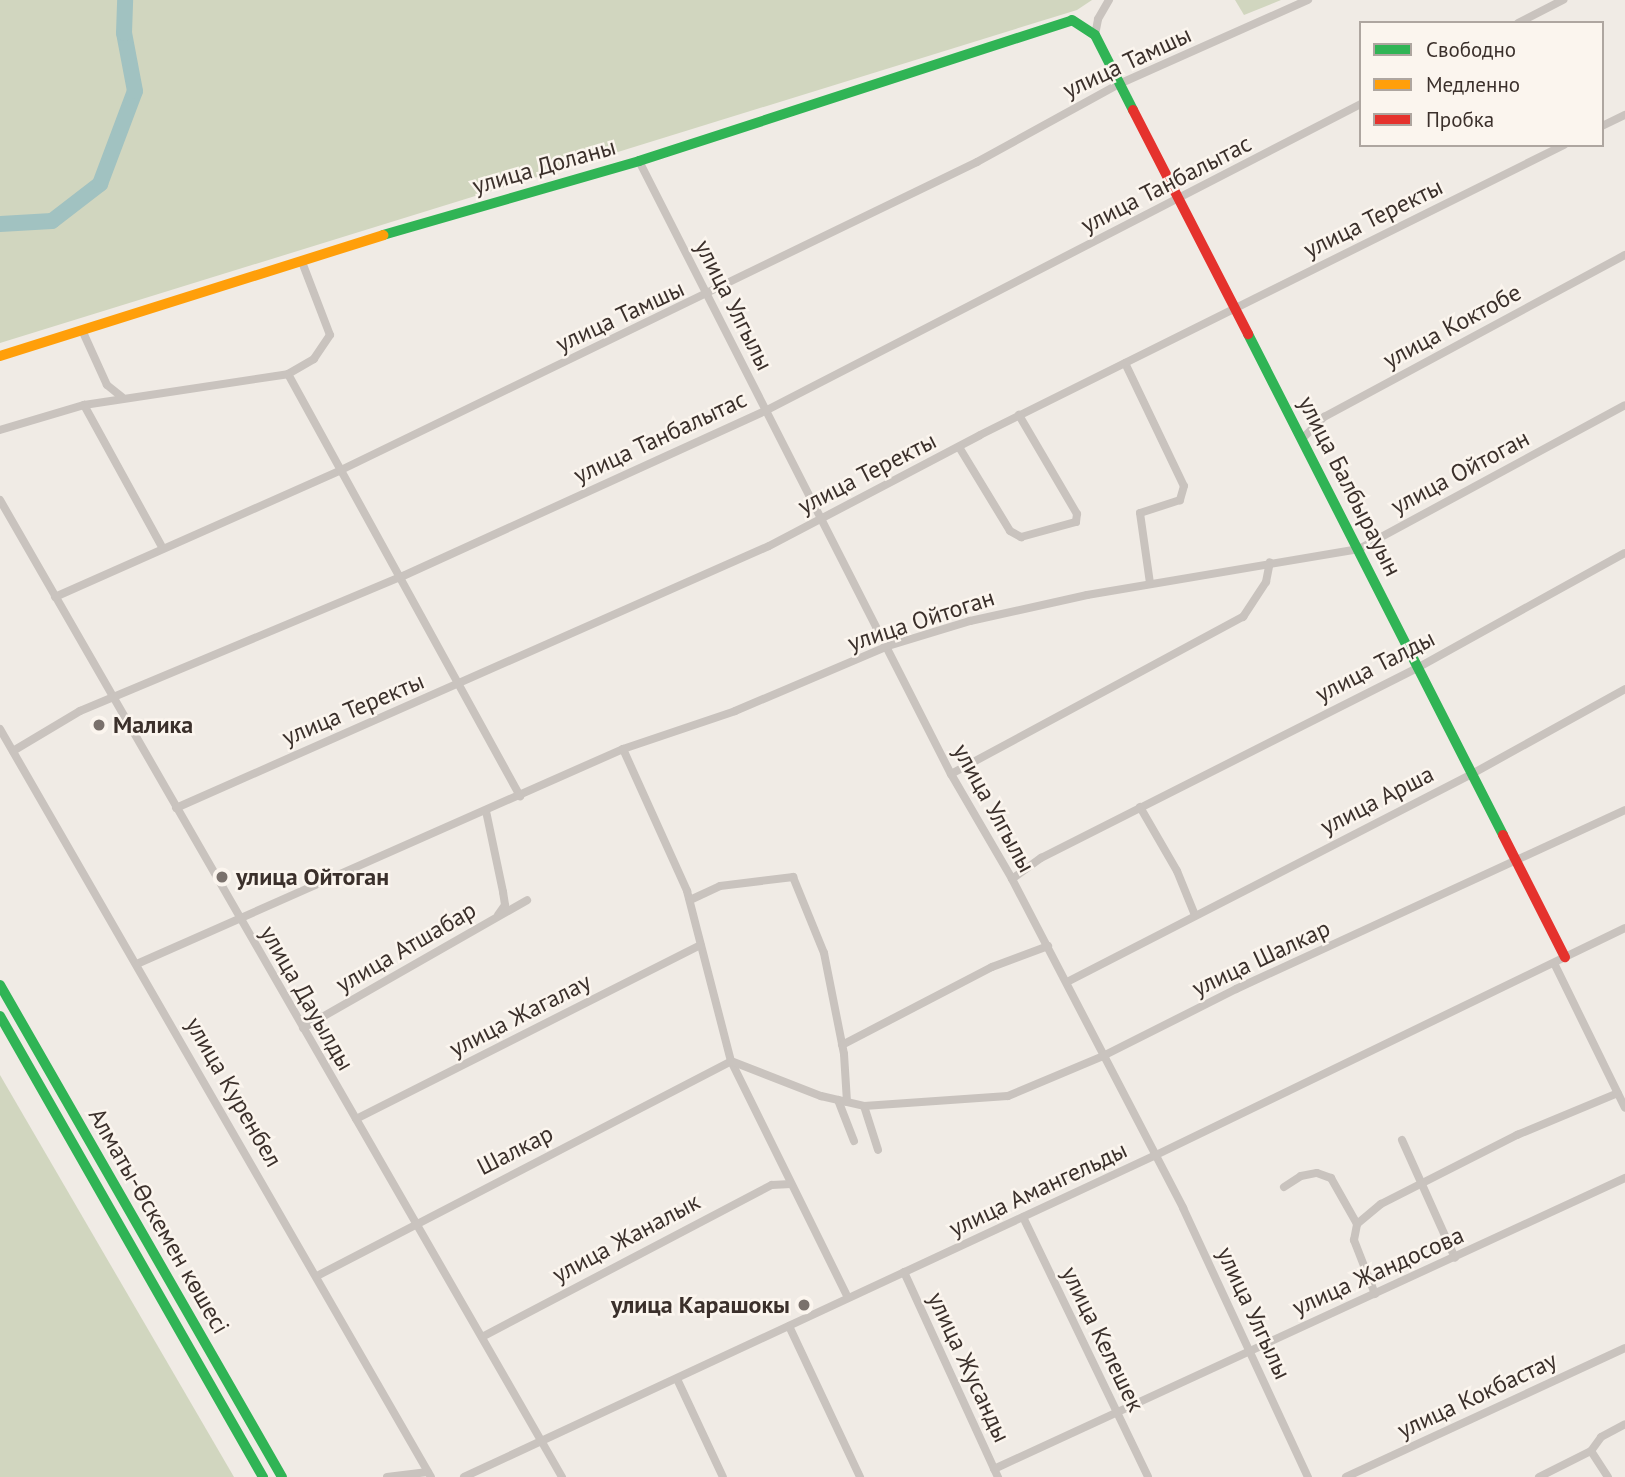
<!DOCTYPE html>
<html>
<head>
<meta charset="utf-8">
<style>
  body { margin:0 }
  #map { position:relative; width:1625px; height:1477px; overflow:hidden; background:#f0ebe5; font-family:"PT Sans",sans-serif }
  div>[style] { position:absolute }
  .green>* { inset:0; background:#d1d6bf }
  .river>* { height:16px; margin:-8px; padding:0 8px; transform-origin:8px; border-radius:8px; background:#a1c2c1 }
  .street>* { height:8px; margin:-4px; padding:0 4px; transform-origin:4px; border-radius:4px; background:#c9c3be }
  .fast>* { height:10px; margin:-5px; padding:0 5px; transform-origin:5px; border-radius:5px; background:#30b455 }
  .slow>* { height:10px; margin:-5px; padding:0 5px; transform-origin:5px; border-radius:5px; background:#ff9f0a }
  .jam>* { height:10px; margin:-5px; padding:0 5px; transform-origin:5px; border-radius:5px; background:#e5322d }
  .dots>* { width:19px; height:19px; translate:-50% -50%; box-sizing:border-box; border:4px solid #fbf5ee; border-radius:50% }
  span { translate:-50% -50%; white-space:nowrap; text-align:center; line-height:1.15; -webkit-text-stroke:5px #fbf5ee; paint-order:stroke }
  .street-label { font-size:24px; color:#3b302b }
  .poi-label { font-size:24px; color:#3b302b; font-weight:700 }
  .left { translate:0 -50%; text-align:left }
  .right { translate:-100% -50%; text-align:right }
  .legend { position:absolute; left:1359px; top:21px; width:245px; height:126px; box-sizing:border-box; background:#fbf5ee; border:2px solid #aea6a0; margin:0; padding:9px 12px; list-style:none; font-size:21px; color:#3b302b }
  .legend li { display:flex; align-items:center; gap:14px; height:35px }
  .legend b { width:35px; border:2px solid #aea6a0 }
</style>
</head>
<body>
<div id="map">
  <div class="green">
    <div style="clip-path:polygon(0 0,1092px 0,1077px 10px,0 343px)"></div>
    <div style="clip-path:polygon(1235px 0,1281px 0,1244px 15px)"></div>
    <div style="clip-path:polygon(0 1075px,234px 1477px,0 1477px)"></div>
  </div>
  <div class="river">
    <div style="left:0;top:224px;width:52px;rotate:-3.3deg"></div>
    <div style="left:52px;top:221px;width:61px;rotate:-37.6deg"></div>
    <div style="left:100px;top:184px;width:99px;rotate:-69.4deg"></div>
    <div style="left:135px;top:91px;width:59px;rotate:-100.7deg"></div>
    <div style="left:124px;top:33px;width:33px;rotate:-88deg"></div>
  </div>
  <div class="street">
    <div style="left:1518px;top:23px;width:51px;rotate:-27.1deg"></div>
    <div style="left:1095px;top:35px;width:16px;rotate:-79deg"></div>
    <div style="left:1098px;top:19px;width:22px;rotate:-60deg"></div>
    <div style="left:1602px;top:126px;width:25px;rotate:-26deg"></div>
    <div style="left:639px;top:161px;width:688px;rotate:63.03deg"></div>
    <div style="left:951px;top:774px;width:121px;rotate:59.8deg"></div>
    <div style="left:1012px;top:879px;width:371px;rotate:62.5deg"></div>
    <div style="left:1183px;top:1208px;width:297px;rotate:65.1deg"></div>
    <div style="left:302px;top:262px;width:78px;rotate:69deg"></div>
    <div style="left:330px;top:335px;width:29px;rotate:124deg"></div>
    <div style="left:314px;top:359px;width:30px;rotate:150deg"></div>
    <div style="left:288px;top:374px;width:482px;rotate:61.2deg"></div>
    <div style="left:82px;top:330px;width:60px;rotate:65.6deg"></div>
    <div style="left:107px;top:385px;width:19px;rotate:39deg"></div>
    <div style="left:1125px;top:363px;width:136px;rotate:64.4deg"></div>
    <div style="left:1184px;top:486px;width:15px;rotate:106deg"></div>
    <div style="left:1180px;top:500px;width:42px;rotate:162deg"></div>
    <div style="left:1140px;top:513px;width:71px;rotate:81.9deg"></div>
    <div style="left:84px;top:405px;width:206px;rotate:-8.6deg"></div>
    <div style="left:0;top:430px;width:88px;rotate:-16.6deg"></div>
    <div style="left:84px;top:405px;width:162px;rotate:61.2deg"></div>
    <div style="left:1303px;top:438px;width:30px;rotate:-45deg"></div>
    <div style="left:1324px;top:417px;width:342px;rotate:-28.3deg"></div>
    <div style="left:959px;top:447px;width:98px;rotate:58.7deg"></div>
    <div style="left:1010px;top:531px;width:13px;rotate:29deg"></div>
    <div style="left:1021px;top:537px;width:57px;rotate:-15.3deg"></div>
    <div style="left:1076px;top:522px;width:8px;rotate:-83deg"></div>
    <div style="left:1077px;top:514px;width:115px;rotate:-120.4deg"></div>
    <div style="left:0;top:500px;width:1127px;rotate:60.09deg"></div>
    <div style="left:55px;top:597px;width:313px;rotate:-23.9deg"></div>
    <div style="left:341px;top:470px;width:707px;rotate:-25.84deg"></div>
    <div style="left:977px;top:162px;width:162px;rotate:-28.8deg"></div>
    <div style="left:1119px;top:84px;width:207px;rotate:-24deg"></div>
    <div style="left:0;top:729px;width:863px;rotate:60.05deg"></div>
    <div style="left:623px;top:749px;width:156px;rotate:65.7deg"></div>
    <div style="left:687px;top:891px;width:176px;rotate:75.5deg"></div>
    <div style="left:731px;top:1061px;width:264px;rotate:63.7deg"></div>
    <div style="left:13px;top:751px;width:78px;rotate:-30.8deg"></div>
    <div style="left:80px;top:711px;width:350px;rotate:-22.7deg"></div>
    <div style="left:403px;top:576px;width:400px;rotate:-24.5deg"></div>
    <div style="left:767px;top:410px;width:668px;rotate:-27.26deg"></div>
    <div style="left:951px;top:774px;width:332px;rotate:-28.3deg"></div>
    <div style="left:1243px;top:617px;width:42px;rotate:-56.7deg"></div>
    <div style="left:1266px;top:582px;width:20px;rotate:-79deg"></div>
    <div style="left:1140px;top:807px;width:74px;rotate:60deg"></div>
    <div style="left:1177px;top:871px;width:48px;rotate:67.8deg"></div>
    <div style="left:176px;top:808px;width:648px;rotate:-23.84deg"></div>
    <div style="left:769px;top:546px;width:238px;rotate:-27.7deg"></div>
    <div style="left:980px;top:435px;width:652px;rotate:-26.41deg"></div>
    <div style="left:486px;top:811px;width:83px;rotate:78.1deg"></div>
    <div style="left:503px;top:892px;width:13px;rotate:81deg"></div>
    <div style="left:505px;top:905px;width:12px;rotate:125deg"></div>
    <div style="left:1012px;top:879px;width:36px;rotate:-36deg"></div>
    <div style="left:1041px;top:858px;width:424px;rotate:-26.8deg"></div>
    <div style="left:1419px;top:667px;width:235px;rotate:-29deg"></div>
    <div style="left:690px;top:900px;width:33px;rotate:-25deg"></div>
    <div style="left:720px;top:886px;width:74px;rotate:-7deg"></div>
    <div style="left:793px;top:877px;width:82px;rotate:67.8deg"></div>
    <div style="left:824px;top:953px;width:103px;rotate:78.8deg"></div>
    <div style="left:844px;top:1054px;width:48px;rotate:86.4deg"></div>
    <div style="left:139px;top:963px;width:529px;rotate:-23.85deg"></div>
    <div style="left:623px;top:749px;width:118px;rotate:-18.7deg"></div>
    <div style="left:735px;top:711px;width:166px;rotate:-23deg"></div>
    <div style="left:888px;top:646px;width:86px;rotate:-17deg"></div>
    <div style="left:970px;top:621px;width:120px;rotate:-12.5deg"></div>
    <div style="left:1087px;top:595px;width:276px;rotate:-9.6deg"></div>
    <div style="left:1359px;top:549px;width:302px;rotate:-28.4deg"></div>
    <div style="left:1554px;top:963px;width:161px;rotate:63.9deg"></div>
    <div style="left:1067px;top:982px;width:453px;rotate:-27.2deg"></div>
    <div style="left:1470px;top:775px;width:177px;rotate:-29deg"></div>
    <div style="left:303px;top:1028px;width:258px;rotate:-29.7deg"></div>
    <div style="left:842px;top:1045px;width:169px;rotate:-27.5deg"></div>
    <div style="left:992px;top:967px;width:60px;rotate:-20.6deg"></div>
    <div style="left:838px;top:1100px;width:44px;rotate:68.7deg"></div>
    <div style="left:864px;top:1106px;width:46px;rotate:72.3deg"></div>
    <div style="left:356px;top:1119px;width:386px;rotate:-26.8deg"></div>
    <div style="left:1402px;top:1140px;width:129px;rotate:65.8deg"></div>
    <div style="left:1284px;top:1187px;width:20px;rotate:-33deg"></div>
    <div style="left:1301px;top:1176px;width:16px;rotate:-11deg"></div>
    <div style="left:1317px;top:1173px;width:15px;rotate:20deg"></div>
    <div style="left:1331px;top:1178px;width:53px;rotate:60.5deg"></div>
    <div style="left:1023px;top:1217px;width:288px;rotate:64.3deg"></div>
    <div style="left:904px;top:1272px;width:226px;rotate:65.4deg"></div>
    <div style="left:317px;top:1276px;width:466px;rotate:-27.4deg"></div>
    <div style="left:731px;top:1061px;width:97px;rotate:21.3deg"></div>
    <div style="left:821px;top:1096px;width:44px;rotate:13.1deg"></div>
    <div style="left:864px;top:1106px;width:144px;rotate:-4deg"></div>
    <div style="left:1008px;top:1096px;width:103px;rotate:-22.8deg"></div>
    <div style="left:1103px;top:1056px;width:149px;rotate:-26.7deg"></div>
    <div style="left:1236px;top:989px;width:428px;rotate:-24.7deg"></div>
    <div style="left:1375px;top:1294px;width:58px;rotate:-111.3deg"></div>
    <div style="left:1354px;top:1240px;width:16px;rotate:-79deg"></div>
    <div style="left:1357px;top:1224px;width:31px;rotate:-40deg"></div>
    <div style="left:1381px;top:1204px;width:153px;rotate:-26.9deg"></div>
    <div style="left:1517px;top:1135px;width:109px;rotate:-22.6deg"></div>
    <div style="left:789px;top:1326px;width:167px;rotate:64.8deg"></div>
    <div style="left:482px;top:1337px;width:327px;rotate:-27.7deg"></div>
    <div style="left:772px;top:1185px;width:19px;rotate:-3deg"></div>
    <div style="left:677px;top:1379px;width:108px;rotate:64.9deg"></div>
    <div style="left:1591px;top:1451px;width:17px;rotate:-54deg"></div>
    <div style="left:1601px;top:1437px;width:27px;rotate:-28deg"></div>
    <div style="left:994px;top:1469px;width:695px;rotate:-24.76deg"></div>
    <div style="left:387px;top:1477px;width:41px;rotate:-7deg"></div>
    <div style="left:464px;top:1477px;width:761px;rotate:-24.95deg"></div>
    <div style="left:1154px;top:1156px;width:523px;rotate:-25.83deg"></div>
    <div style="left:1346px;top:1477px;width:307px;rotate:-24.8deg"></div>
    <div style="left:1539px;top:1477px;width:58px;rotate:-26.6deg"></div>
    <div style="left:1591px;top:1451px;width:31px;rotate:57deg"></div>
  </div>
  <div class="fast">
    <div style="left:383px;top:235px;width:266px;rotate:-16.1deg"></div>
    <div style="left:639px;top:161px;width:455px;rotate:-18deg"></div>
    <div style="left:1072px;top:20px;width:27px;rotate:33deg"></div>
    <div style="left:1095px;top:35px;width:84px;rotate:63.1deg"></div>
    <div style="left:1248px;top:334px;width:562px;rotate:63.02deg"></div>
    <div style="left:0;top:985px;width:567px;rotate:60.18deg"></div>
    <div style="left:0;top:1016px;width:531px;rotate:60.3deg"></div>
  </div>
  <div class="slow">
    <div style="left:0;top:356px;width:402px;rotate:-17.5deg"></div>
  </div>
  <div class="jam">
    <div style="left:1133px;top:110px;width:252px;rotate:62.8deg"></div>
    <div style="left:1503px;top:835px;width:137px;rotate:63.1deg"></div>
  </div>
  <div class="dots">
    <div style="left:99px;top:725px;background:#7a716c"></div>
    <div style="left:222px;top:877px;background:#7a716c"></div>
    <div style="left:804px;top:1305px;background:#7a716c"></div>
  </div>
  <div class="street-label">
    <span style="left:1127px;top:62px;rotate:-25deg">улица Тамшы</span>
    <span style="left:544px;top:166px;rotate:-16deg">улица Доланы</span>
    <span style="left:1166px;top:184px;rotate:-27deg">улица Танбалытас</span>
    <span style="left:1373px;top:218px;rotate:-26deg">улица Теректы</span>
    <span style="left:734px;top:305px;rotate:63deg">улица Улгылы</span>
    <span style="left:620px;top:316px;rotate:-25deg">улица Тамшы</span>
    <span style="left:1452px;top:326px;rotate:-28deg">улица Коктобе</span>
    <span style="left:660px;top:437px;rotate:-25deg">улица Танбалытас</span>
    <span style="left:1460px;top:472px;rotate:-28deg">улица Ойтоган</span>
    <span style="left:867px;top:473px;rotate:-27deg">улица Теректы</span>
    <span style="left:1350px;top:486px;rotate:63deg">улица Балбырауын</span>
    <span style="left:921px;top:620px;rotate:-18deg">улица Ойтоган</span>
    <span style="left:1375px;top:666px;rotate:-27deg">улица Талды</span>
    <span style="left:353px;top:709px;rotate:-23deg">улица Теректы</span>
    <span style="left:1377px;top:800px;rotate:-27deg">улица Арша</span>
    <span style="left:994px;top:808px;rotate:61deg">улица Улгылы</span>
    <span style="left:406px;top:947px;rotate:-30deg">улица Атшабар</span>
    <span style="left:1261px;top:958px;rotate:-25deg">улица Шалкар</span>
    <span style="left:307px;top:998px;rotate:60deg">улица Дауылды</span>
    <span style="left:520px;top:1015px;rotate:-27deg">улица Жагалау</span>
    <span style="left:234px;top:1092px;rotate:60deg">улица Куренбел</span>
    <span style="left:515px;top:1150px;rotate:-27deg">Шалкар</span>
    <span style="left:1038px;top:1189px;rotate:-25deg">улица Амангельды</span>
    <span style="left:159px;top:1221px;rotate:60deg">Алматы-Өскемен көшесі</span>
    <span style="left:626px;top:1238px;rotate:-28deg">улица Жаналык</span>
    <span style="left:1378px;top:1271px;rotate:-24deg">улица Жандосова</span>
    <span style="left:1254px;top:1313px;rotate:65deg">улица Улгылы</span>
    <span style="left:1103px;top:1339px;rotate:64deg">улица Келешек</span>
    <span style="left:969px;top:1367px;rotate:65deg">улица Жусанды</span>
    <span style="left:1477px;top:1395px;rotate:-25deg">улица Кокбастау</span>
  </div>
  <div class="poi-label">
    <span class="left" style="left:113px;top:725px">Малика</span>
    <span class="left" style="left:236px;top:877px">улица Ойтоган</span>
    <span class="right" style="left:790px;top:1305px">улица Карашокы</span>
  </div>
  <ul class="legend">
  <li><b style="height:9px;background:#30b455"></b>Свободно</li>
  <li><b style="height:9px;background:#ff9f0a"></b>Медленно</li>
  <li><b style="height:9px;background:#e5322d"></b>Пробка</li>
  </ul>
</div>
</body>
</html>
